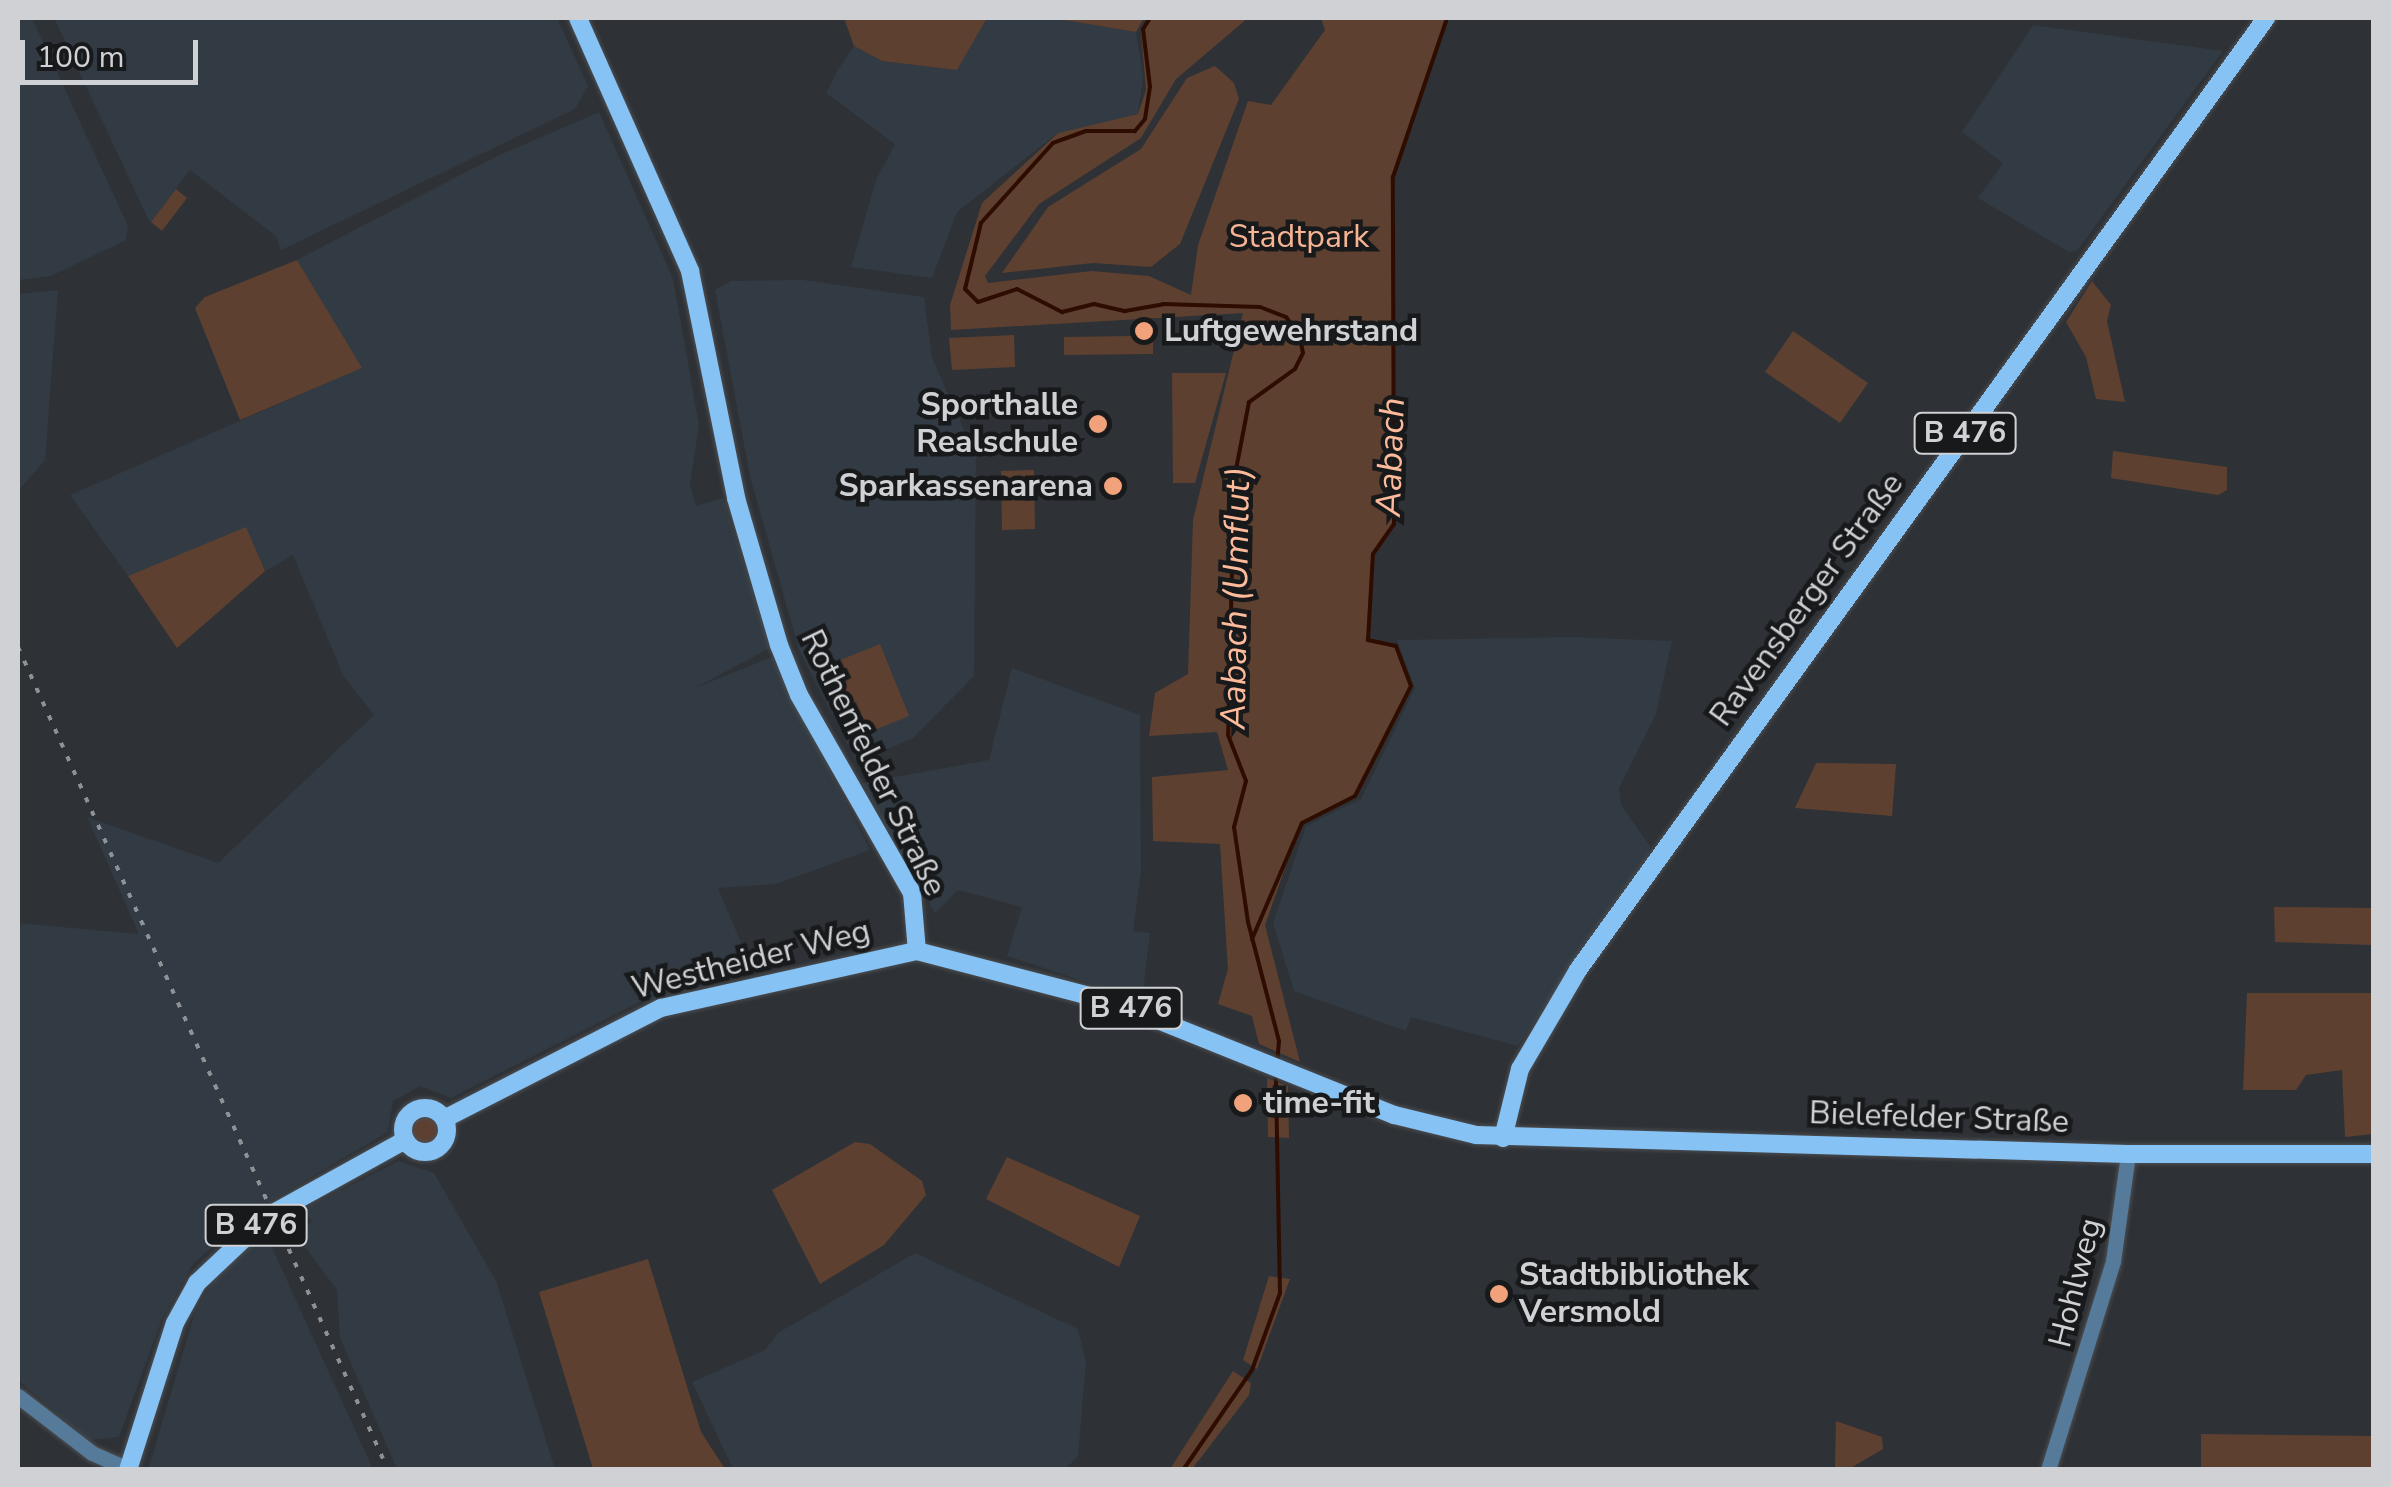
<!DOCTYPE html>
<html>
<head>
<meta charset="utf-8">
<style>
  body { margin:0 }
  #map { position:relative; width:2391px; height:1487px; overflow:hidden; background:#2e3135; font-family:"Nunito Sans",sans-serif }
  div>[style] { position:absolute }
  .built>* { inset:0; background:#323b43 }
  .green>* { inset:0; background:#5e4031 }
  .round { border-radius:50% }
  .stream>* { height:4px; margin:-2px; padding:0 2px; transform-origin:2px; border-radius:2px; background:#2e0c00 }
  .roads { filter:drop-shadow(0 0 2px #4b4e52) drop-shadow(0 0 2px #4b4e52) }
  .minor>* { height:15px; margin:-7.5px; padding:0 7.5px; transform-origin:7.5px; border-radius:7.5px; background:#567a99 }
  .major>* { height:18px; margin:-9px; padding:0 9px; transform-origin:9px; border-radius:9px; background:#86c2f4 }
  .major>.ring { margin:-9px; padding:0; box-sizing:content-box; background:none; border:18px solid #86c2f4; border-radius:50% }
  .rail>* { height:4px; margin-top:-2px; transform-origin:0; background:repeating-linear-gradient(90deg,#8f9295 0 5px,transparent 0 15px) }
  .dots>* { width:28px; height:28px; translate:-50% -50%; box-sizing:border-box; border:5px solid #17191b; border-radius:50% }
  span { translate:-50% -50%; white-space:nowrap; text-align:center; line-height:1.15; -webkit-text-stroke:9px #17191b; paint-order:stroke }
  .shield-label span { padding:2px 8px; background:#17191b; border:2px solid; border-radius:8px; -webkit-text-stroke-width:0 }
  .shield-label { font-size:30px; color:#cfd1d4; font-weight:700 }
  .park-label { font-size:32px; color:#f6b494 }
  .poi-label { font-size:32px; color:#cfd1d4; font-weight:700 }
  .left { translate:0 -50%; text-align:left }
  .right { translate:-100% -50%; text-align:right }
  .street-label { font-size:32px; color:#cfd1d4 }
  .water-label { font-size:35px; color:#fdbb9b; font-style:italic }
  .frame { position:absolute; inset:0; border:20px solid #cfd1d4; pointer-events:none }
  .scale { position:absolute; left:20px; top:40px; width:178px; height:45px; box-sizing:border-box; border:5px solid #cfd1d4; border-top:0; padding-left:12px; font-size:30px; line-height:35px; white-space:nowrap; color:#cfd1d4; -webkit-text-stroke:8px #17191b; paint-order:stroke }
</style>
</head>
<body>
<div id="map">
  <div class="built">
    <div style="clip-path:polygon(18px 18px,32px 18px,128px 226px,126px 240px,51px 276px,18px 280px)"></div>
    <div style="clip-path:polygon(54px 18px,557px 18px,588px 86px,575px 109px,281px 250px,276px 236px,190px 170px,150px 223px)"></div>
    <div style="clip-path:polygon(987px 18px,1052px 18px,1136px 32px,1143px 77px,1138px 114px,1058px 133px,957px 212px,932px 278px,851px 267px,876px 180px,895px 144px,826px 93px,839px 68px,854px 46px,882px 61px,957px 70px)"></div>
    <div style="clip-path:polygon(2033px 25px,2223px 51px,2077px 251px,2069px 252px,1978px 198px,2003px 163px,1962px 132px)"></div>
    <div style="clip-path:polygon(599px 112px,673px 279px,699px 425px,690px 485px,696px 506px,723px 498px,770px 648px,695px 688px,772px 657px,870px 850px,776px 884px,718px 888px,753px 971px,640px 1002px,451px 1098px,420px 1086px,393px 1101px,388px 1132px,253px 1211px,193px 1264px,162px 1319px,119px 1437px,89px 1440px,18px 1380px,18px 923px,139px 934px,87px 817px,218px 863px,374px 715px,343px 675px,293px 555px,265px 571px,246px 528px,128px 576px,70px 495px,361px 368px,297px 260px,495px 157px)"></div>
    <div style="clip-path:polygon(803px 280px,924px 297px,932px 358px,976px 456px,974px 676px,913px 738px,857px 763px,799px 650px,750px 476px,715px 290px,731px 281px)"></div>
    <div style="clip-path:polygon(58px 290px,45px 460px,18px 491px,18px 294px)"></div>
    <div style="clip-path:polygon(1572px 637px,1672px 641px,1656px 714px,1619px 788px,1621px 805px,1650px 846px,1649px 854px,1518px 1046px,1411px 1017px,1406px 1031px,1294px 991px,1273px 923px,1306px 826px,1361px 799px,1415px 688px,1397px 640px)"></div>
    <div style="clip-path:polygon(1012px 668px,1140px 715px,1141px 873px,1133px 931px,1150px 933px,1142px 1000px,1007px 956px,1022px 907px,958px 890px,935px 913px,862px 783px,989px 760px)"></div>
    <div style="clip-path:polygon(399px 1161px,434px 1173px,496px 1281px,555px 1469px,397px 1469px,340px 1338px,337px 1290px,293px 1231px,312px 1222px,304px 1209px)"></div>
    <div style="clip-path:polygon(265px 1232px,373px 1469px,148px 1470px,196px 1309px,219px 1273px)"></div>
    <div style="clip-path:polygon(915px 1253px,1078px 1329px,1086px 1362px,1078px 1456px,1064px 1470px,733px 1469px,692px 1382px,765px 1350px,778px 1333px)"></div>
  </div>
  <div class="green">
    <div style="clip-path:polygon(844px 18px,987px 18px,957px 70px,882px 61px,854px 46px)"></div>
    <div style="clip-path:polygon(1052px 18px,1144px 18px,1136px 32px)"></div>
    <div style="clip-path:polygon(1148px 18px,1248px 18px,1176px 79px,1141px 138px,1039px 204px,985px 276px,988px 283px,1092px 271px,1149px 276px,1191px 295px,1198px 245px,1248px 101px,1271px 105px,1325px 30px,1321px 18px,1447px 18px,1393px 177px,1394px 524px,1373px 555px,1368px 640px,1396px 646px,1411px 686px,1355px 796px,1301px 823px,1265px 925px,1300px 1062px,1259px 1044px,1252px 1016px,1218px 1004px,1228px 969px,1220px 844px,1153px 841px,1152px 777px,1228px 770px,1217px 732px,1149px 736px,1155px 693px,1188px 674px,1193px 520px,1243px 313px,951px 330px,950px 305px,982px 203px,1058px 133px,1138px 114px,1146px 90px,1141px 31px)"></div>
    <div style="clip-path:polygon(1215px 66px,1234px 83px,1239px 99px,1180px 244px,1151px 267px,1093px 263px,1002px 273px,1048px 207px,1141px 149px,1187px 78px)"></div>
    <div style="clip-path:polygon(176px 189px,187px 198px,162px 231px,151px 222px)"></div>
    <div style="clip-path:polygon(297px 260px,362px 368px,240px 420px,195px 308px,205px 297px)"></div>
    <div style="clip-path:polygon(2092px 281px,2111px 305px,2107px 321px,2125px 402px,2096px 399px,2086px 357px,2066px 322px)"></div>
    <div style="clip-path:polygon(1134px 326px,1153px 326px,1153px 354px,1064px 355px,1064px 337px,1134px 336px)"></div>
    <div style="clip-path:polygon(1793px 331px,1868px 383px,1840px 423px,1765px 372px)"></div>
    <div style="clip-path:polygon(1014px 335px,1015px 367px,952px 370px,949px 338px)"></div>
    <div style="clip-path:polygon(1172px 373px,1226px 373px,1195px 483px,1173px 483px)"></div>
    <div style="clip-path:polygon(2113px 451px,2227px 467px,2227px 490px,2218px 495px,2111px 478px)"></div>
    <div style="clip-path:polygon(1034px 470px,1035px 529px,1002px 530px,1001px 471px)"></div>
    <div style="clip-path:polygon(246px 527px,265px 571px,177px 648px,128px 576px)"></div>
    <div style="clip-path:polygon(880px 644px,909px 716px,862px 735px,833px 663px)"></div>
    <div style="clip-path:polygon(1816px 763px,1896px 764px,1892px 816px,1795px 808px)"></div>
    <div style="clip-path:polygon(2274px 907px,2373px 908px,2373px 945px,2275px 942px)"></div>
    <div style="clip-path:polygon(2247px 993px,2373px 993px,2373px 1134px,2345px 1137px,2342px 1070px,2306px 1075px,2296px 1090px,2243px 1090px)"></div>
    <div style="clip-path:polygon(1267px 1078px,1288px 1086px,1289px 1138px,1268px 1137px)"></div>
    <div class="round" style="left:412px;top:1117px;width:26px;height:26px"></div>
    <div style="clip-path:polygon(855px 1142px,870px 1144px,922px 1181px,926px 1195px,884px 1245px,820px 1284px,772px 1190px)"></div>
    <div style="clip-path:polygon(1007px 1157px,1140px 1216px,1119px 1267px,986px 1199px)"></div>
    <div style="clip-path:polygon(648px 1259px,701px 1432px,725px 1469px,593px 1469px,539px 1292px)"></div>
    <div style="clip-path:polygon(1269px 1276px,1290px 1279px,1257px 1369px,1243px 1360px)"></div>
    <div style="clip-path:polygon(1233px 1371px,1251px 1383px,1249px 1395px,1192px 1469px,1170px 1469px)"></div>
    <div style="clip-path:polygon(1836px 1421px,1882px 1437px,1883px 1449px,1849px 1469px,1835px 1469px)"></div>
    <div style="clip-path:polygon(2201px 1434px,2373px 1436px,2373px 1469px,2201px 1469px)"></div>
  </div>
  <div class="stream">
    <div style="left:1150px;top:18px;width:13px;rotate:122deg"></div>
    <div style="left:1143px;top:29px;width:58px;rotate:83.1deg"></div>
    <div style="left:1150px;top:87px;width:32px;rotate:99deg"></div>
    <div style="left:1145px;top:119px;width:16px;rotate:130deg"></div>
    <div style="left:1135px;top:131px;width:49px;rotate:180deg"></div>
    <div style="left:1086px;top:131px;width:35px;rotate:160deg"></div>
    <div style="left:1053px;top:143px;width:108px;rotate:132deg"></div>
    <div style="left:981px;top:223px;width:68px;rotate:103.6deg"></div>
    <div style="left:965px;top:289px;width:18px;rotate:45deg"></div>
    <div style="left:978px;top:302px;width:41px;rotate:-18.4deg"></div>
    <div style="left:1017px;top:289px;width:51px;rotate:27.1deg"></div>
    <div style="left:1062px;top:312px;width:33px;rotate:-14deg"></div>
    <div style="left:1094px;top:304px;width:32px;rotate:13deg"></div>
    <div style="left:1125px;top:311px;width:39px;rotate:-10deg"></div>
    <div style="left:1163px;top:304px;width:97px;rotate:1.8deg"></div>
    <div style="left:1260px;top:307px;width:28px;rotate:21deg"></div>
    <div style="left:1286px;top:317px;width:21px;rotate:53deg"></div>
    <div style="left:1299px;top:334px;width:19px;rotate:78deg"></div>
    <div style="left:1303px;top:353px;width:18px;rotate:117deg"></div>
    <div style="left:1295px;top:369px;width:57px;rotate:144.3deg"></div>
    <div style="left:1249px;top:402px;width:79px;rotate:100.9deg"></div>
    <div style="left:1234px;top:480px;width:255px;rotate:91.3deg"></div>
    <div style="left:1228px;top:735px;width:49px;rotate:68.6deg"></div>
    <div style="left:1246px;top:781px;width:48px;rotate:104.6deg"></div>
    <div style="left:1234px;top:827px;width:96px;rotate:81.6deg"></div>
    <div style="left:1248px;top:922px;width:123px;rotate:75.4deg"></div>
    <div style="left:1279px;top:1041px;width:21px;rotate:95deg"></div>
    <div style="left:1252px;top:939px;width:126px;rotate:-66.7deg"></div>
    <div style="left:1302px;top:823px;width:59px;rotate:-27deg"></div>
    <div style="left:1355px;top:796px;width:123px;rotate:-63deg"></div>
    <div style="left:1411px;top:686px;width:43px;rotate:-110.6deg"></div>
    <div style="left:1396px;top:646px;width:29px;rotate:-168deg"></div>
    <div style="left:1368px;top:640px;width:86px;rotate:-86.7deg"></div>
    <div style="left:1373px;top:554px;width:37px;rotate:-55deg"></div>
    <div style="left:1394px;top:524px;width:347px;rotate:-90.2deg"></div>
    <div style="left:1393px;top:177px;width:168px;rotate:-71.2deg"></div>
    <div style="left:1183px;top:1470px;width:121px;rotate:-55.4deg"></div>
    <div style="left:1252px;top:1370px;width:82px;rotate:-70deg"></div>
    <div style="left:1280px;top:1293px;width:217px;rotate:-91.1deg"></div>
  </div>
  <div class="roads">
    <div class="minor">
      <div style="left:18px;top:1396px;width:93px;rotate:37.6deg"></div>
      <div style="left:92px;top:1453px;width:39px;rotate:24deg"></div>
      <div style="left:2048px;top:1470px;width:219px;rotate:-72.7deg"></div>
      <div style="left:2113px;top:1261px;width:108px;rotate:-82deg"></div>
    </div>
    <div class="major">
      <div style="left:578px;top:18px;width:277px;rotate:66.1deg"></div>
      <div style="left:690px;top:271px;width:232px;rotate:78.5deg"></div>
      <div style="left:736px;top:498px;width:153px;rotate:73.7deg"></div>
      <div style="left:779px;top:645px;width:54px;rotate:68.2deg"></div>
      <div style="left:799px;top:695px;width:228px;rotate:60.3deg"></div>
      <div style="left:912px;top:893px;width:58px;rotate:85.1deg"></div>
      <div class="ring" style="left:403px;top:1108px;width:26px;height:26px"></div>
      <div style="left:444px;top:1119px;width:244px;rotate:-27.1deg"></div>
      <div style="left:661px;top:1008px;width:262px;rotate:-12.6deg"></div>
      <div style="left:917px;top:951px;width:203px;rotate:14.6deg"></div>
      <div style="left:1113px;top:1002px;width:303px;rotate:21.9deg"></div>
      <div style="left:1394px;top:1115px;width:84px;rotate:13.7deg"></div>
      <div style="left:1476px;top:1135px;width:652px;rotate:1.67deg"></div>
      <div style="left:2128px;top:1154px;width:246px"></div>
      <div style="left:1503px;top:1138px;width:71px;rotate:-76.2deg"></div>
      <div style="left:1520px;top:1069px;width:115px;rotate:-59.6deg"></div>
      <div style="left:1578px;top:970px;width:1175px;rotate:-54.14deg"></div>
      <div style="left:128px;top:1470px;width:154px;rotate:-72.3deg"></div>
      <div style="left:175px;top:1323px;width:46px;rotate:-61.2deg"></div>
      <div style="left:197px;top:1283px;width:98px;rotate:-43.3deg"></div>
      <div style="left:268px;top:1216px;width:157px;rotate:-29deg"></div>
    </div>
  </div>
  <div class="rail">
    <div style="left:18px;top:647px;width:902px;rotate:65.79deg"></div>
  </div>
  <div class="dots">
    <div style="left:1144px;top:331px;background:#f1a27b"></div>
    <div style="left:1098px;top:424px;background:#f1a27b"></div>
    <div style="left:1113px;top:486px;background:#f1a27b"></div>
    <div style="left:1243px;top:1103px;background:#f1a27b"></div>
    <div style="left:1499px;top:1294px;background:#f1a27b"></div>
  </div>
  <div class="shield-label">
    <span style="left:1965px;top:433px">B 476</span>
    <span style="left:1131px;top:1008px">B 476</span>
    <span style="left:256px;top:1225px">B 476</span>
  </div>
  <div class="park-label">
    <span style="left:1299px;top:237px">Stadtpark</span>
  </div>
  <div class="poi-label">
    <span class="left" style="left:1164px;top:331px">Luftgewehrstand</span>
    <span class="right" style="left:1078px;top:424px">Sporthalle<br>Realschule</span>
    <span class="right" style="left:1093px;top:486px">Sparkassenarena</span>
    <span class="left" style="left:1263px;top:1103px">time-fit</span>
    <span class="left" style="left:1519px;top:1294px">Stadtbibliothek<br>Versmold</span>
  </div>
  <div class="street-label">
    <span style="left:1807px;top:600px;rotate:-54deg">Ravensberger Straße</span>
    <span style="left:873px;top:763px;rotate:64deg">Rothenfelder Straße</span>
    <span style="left:751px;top:960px;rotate:-14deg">Westheider Weg</span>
    <span style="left:1939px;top:1118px;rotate:2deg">Bielefelder Straße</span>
    <span style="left:2076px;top:1283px;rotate:-76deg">Hohlweg</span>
  </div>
  <div class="water-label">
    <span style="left:1391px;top:457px;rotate:-88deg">Aabach</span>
    <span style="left:1236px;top:598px;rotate:-89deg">Aabach (Umflut)</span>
  </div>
  <div class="frame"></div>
  <div class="scale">100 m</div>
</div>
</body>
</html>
